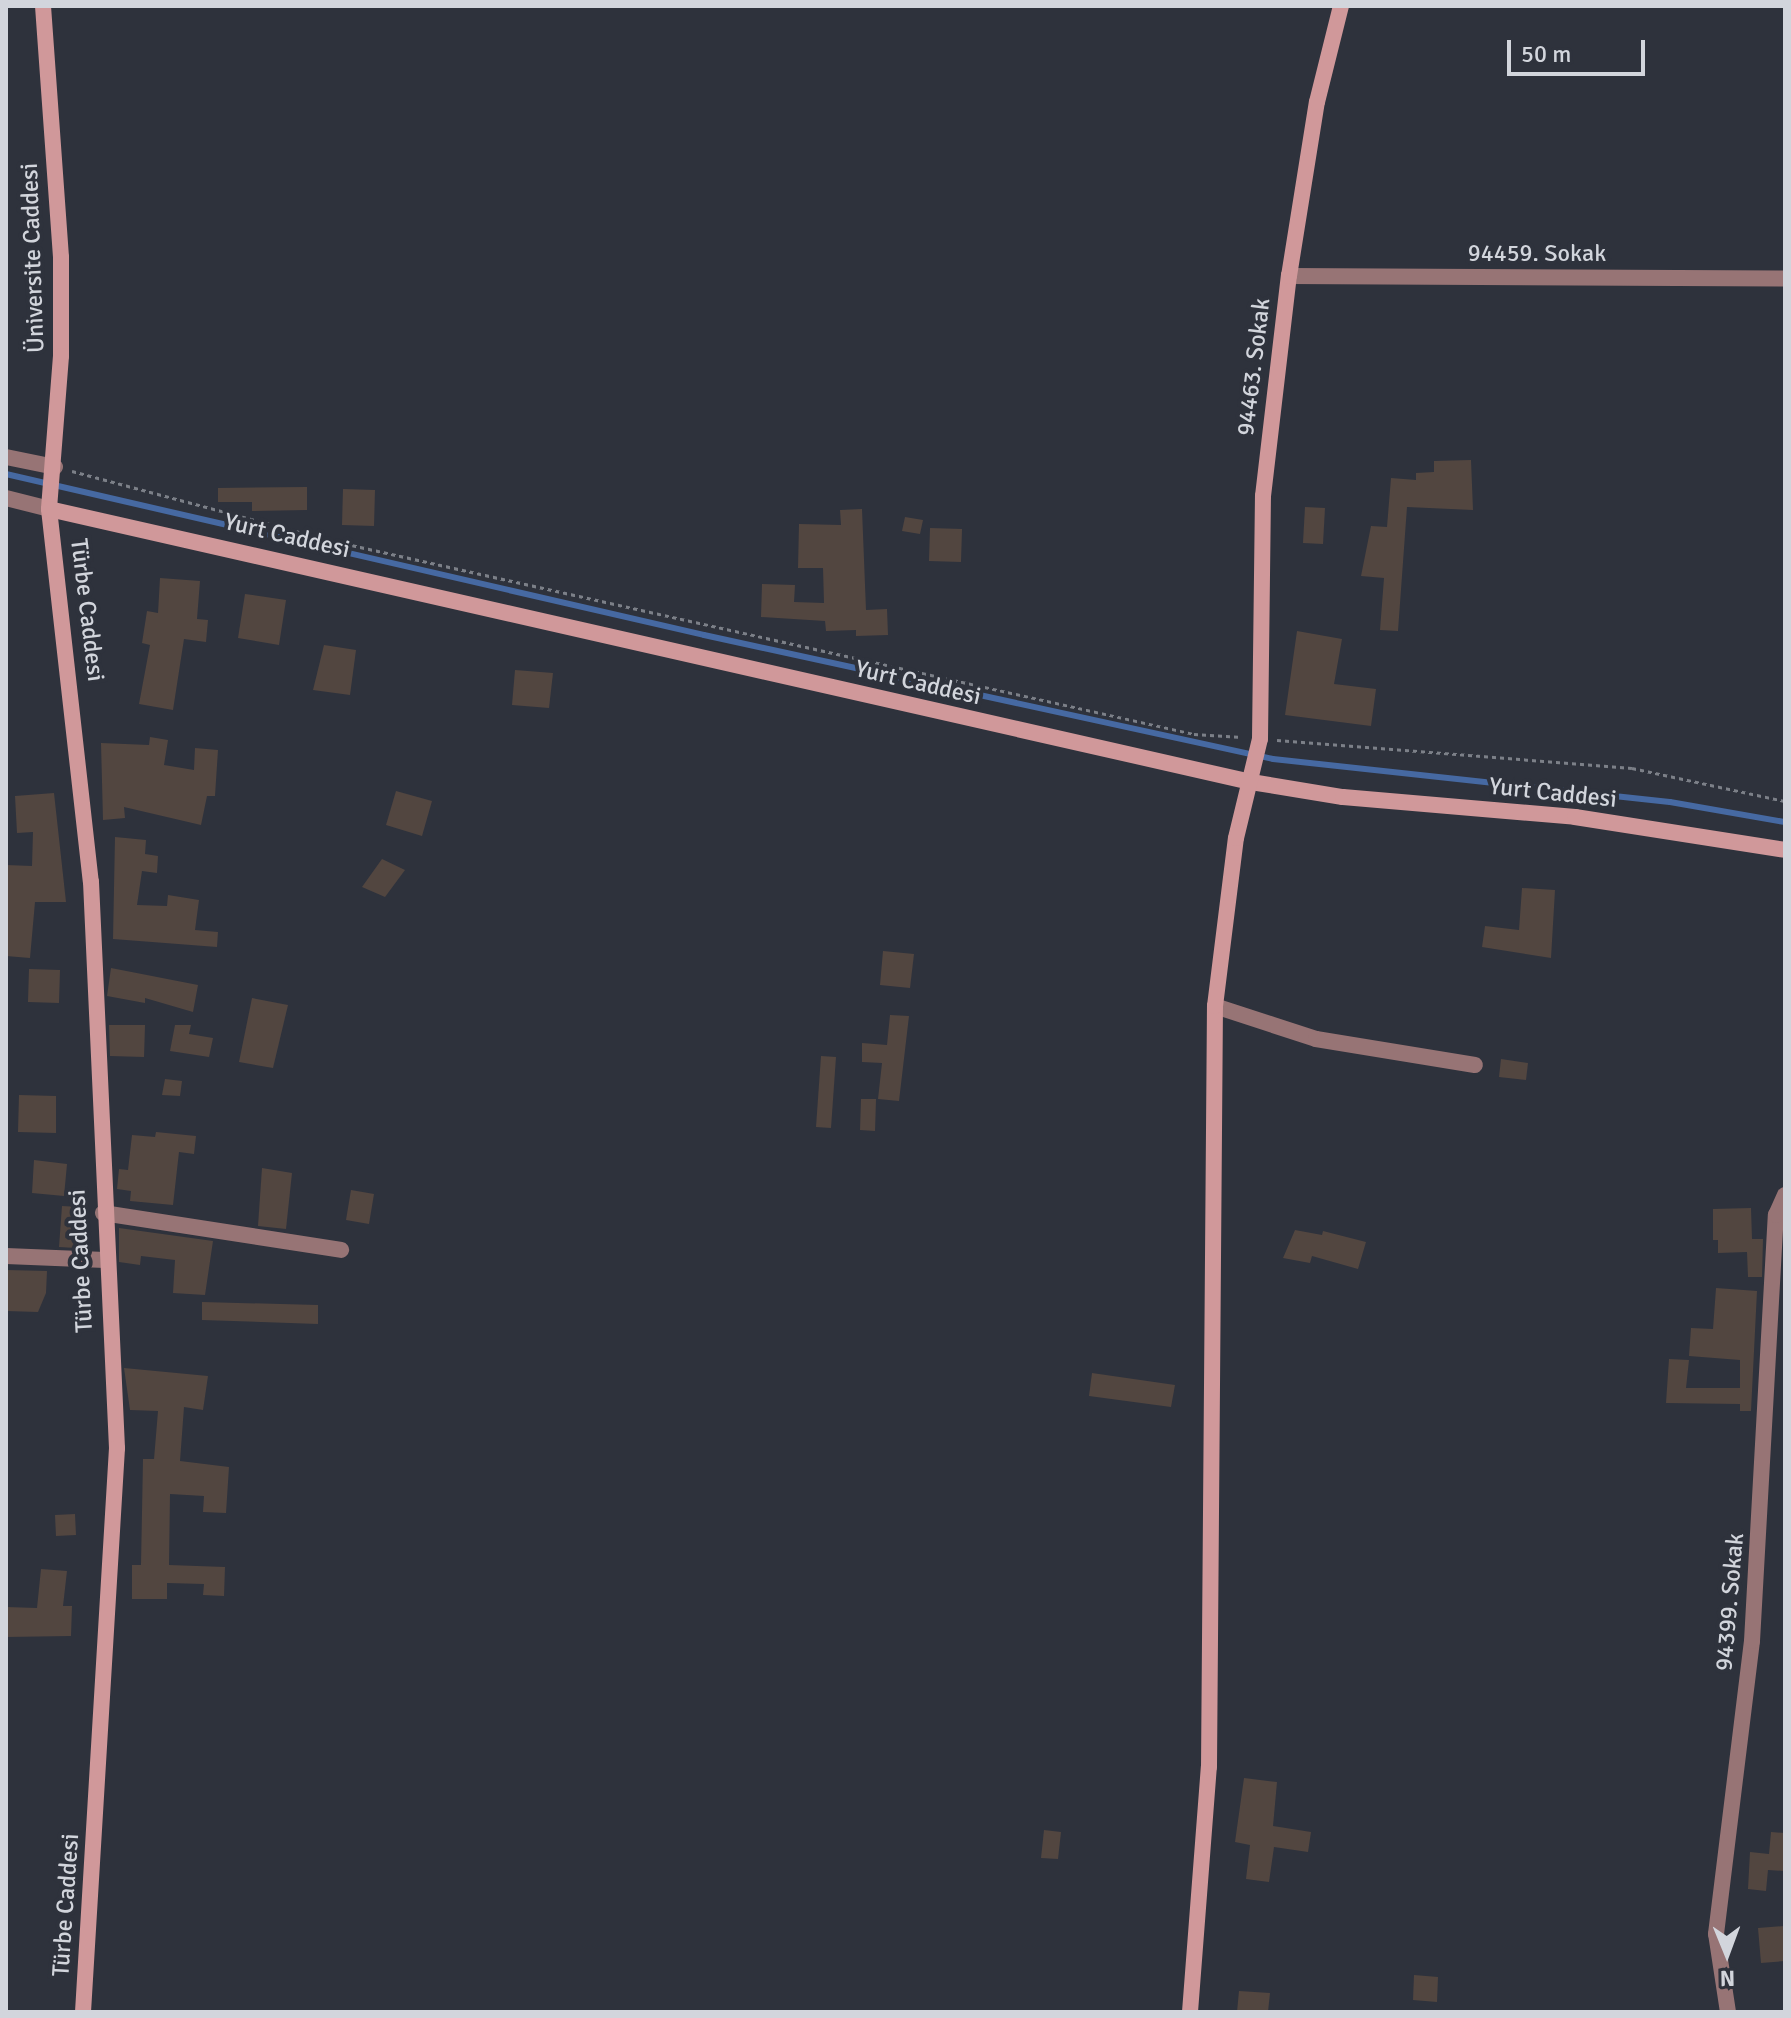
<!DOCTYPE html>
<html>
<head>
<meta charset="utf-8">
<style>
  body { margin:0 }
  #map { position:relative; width:1791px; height:2018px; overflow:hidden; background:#2e323c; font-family:Signika,sans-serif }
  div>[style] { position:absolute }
  .stream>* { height:6px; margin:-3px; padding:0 3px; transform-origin:3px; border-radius:3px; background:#4669a2 }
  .building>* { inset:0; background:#524640 }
  .path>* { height:3px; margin-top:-1.5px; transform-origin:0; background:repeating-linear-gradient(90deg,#7c8088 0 4px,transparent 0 8px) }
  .street>* { height:16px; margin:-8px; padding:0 8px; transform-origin:8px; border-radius:8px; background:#977475 }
  .secondary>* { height:16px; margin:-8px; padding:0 8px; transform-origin:8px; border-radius:8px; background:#d0989a }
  span { translate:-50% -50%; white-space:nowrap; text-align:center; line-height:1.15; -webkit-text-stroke:8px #2e323c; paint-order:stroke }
  .street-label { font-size:24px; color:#d2d5dc }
  .frame { position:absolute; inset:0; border:8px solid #d2d5dc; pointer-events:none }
  .north { position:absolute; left:1687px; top:1914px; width:80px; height:80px; -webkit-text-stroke:6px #2e323c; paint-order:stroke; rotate:179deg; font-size:22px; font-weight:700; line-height:32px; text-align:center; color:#d2d5dc }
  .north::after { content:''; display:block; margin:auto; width:28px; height:36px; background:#d2d5dc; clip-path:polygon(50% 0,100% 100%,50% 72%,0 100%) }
  .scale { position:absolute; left:1507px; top:40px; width:138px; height:36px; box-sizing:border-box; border:4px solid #d2d5dc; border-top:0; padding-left:10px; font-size:24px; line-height:28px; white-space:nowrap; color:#d2d5dc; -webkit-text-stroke:6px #2e323c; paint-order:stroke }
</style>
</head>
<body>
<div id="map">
  <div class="stream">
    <div style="left:6px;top:474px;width:716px;rotate:12.99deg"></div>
    <div style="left:704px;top:635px;width:582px;rotate:12.29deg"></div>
    <div style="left:1273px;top:759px;width:399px;rotate:6.2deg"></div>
    <div style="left:1670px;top:802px;width:117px;rotate:9.9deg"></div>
  </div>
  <div class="building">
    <div style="clip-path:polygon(1471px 460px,1473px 510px,1407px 507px,1398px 631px,1380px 630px,1384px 578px,1361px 576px,1371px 526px,1387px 527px,1391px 478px,1416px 480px,1416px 473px,1434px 472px,1434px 461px)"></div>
    <div style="clip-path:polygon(307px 487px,307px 510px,252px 511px,252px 502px,218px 502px,218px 488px)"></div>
    <div style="clip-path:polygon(343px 489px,375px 490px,374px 526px,342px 525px)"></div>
    <div style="clip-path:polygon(1305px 507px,1325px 508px,1323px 544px,1303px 543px)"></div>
    <div style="clip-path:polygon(862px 509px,866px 610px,887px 609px,888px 635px,856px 636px,856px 630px,826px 631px,825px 621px,761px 617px,762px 584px,795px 585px,794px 602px,824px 603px,823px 568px,798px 568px,799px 524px,841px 525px,840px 510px)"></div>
    <div style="clip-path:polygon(905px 517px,923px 520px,920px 534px,902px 531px)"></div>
    <div style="clip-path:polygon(930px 528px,962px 529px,961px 562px,929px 561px)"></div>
    <div style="clip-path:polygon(160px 578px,200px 581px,197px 619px,208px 620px,206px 642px,184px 639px,173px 710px,139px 704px,150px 645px,142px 643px,147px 611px,158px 613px)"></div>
    <div style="clip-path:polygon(245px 594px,286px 600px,279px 645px,238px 638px)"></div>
    <div style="clip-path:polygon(1297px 631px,1342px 639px,1334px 684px,1376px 689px,1371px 726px,1285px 715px)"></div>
    <div style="clip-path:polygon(324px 645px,356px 650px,350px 695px,313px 690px)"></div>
    <div style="clip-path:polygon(515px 670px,553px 673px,549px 708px,512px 705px)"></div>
    <div style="clip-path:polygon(150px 737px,168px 740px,164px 765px,194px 770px,195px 748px,218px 750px,215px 796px,207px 796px,201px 825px,124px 807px,125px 818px,103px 820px,101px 743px,149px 745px)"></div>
    <div style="clip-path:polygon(396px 791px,432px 801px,422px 836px,386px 825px)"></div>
    <div style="clip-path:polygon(54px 793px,66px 902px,35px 902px,30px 958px,6px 956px,6px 865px,32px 866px,33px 832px,17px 833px,15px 796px)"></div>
    <div style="clip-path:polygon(115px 837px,146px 840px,145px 854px,158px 856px,157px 873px,142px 871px,137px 905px,167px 906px,168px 895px,199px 900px,195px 930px,218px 932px,217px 947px,113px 939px)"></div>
    <div style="clip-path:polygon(382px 859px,405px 870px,385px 897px,362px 887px)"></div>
    <div style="clip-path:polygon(1522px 888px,1555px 890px,1551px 958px,1482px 947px,1485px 926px,1519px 930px)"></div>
    <div style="clip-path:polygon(883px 951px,914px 954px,910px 988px,880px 985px)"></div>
    <div style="clip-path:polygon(111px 968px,198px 985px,193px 1012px,145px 998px,145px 1003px,107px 996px)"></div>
    <div style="clip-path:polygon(29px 969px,60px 970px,59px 1003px,28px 1002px)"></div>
    <div style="clip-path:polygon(252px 998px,288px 1005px,273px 1068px,239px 1062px)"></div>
    <div style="clip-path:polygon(890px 1015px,909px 1016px,899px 1101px,878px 1099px,882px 1063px,862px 1062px,862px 1043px,887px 1045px)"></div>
    <div style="clip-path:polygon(109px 1025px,145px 1025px,144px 1057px,110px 1056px)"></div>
    <div style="clip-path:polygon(175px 1025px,191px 1025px,189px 1034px,213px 1038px,209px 1057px,170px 1051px)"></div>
    <div style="clip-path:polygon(821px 1056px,836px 1057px,831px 1128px,816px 1127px)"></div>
    <div style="clip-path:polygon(1501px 1059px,1528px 1063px,1526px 1080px,1499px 1077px)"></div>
    <div style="clip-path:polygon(165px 1079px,182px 1081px,180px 1096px,162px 1095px)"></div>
    <div style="clip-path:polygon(19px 1095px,56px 1096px,56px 1133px,18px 1132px)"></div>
    <div style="clip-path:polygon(861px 1099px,876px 1099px,875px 1131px,860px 1130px)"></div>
    <div style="clip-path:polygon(156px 1132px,196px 1136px,194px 1154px,179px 1152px,173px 1205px,130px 1201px,131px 1191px,117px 1189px,119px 1169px,128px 1170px,132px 1135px,155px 1137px)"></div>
    <div style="clip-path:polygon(34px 1160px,67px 1164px,64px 1196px,32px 1193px)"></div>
    <div style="clip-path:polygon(262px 1168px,292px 1173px,286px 1229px,258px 1226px)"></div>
    <div style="clip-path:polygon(351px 1190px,374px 1194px,369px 1224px,346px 1220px)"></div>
    <div style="clip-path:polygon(62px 1206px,79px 1207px,76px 1248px,59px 1247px)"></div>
    <div style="clip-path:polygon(1751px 1208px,1752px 1239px,1763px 1239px,1762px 1277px,1748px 1277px,1747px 1252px,1718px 1253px,1718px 1240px,1713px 1240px,1713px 1209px)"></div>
    <div style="clip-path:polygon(119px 1228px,213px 1241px,205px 1295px,173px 1293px,175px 1260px,141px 1256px,140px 1265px,119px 1262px)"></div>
    <div style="clip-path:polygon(1295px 1230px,1322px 1235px,1323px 1231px,1366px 1242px,1358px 1269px,1312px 1256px,1310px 1263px,1283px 1258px)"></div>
    <div style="clip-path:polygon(6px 1270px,47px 1271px,46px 1293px,38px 1312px,6px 1311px)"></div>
    <div style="clip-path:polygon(1716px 1288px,1757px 1291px,1751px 1411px,1740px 1411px,1740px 1404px,1666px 1403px,1669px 1359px,1689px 1360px,1686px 1388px,1740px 1388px,1740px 1360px,1689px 1356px,1691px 1328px,1713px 1329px)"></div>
    <div style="clip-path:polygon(202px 1302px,318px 1305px,318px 1324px,202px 1320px)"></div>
    <div style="clip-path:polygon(124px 1368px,208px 1376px,203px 1410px,184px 1407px,180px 1461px,229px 1467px,226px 1513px,203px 1512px,204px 1496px,170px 1494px,169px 1565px,225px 1567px,224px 1596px,203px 1595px,204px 1584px,167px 1583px,167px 1599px,132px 1599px,132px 1565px,141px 1565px,143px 1459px,154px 1459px,158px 1411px,130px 1410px)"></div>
    <div style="clip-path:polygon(1092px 1373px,1175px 1385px,1171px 1407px,1089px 1396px)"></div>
    <div style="clip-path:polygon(75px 1514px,76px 1535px,56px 1536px,55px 1515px)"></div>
    <div style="clip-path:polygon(41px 1569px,67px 1571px,63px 1606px,72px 1606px,71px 1636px,6px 1637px,6px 1607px,37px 1608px)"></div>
    <div style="clip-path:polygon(1244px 1778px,1277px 1782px,1273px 1826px,1311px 1832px,1308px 1852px,1274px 1847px,1269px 1882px,1246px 1879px,1250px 1845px,1235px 1842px)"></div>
    <div style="clip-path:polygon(1044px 1830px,1061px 1832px,1058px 1859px,1041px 1858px)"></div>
    <div style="clip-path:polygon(1771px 1832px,1785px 1833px,1785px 1871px,1768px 1870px,1766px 1891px,1748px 1889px,1750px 1852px,1769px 1854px)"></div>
    <div style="clip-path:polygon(1785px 1926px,1785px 1961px,1761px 1963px,1758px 1928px)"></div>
    <div style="clip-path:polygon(1414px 1975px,1438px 1977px,1437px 2002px,1413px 2000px)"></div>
    <div style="clip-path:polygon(1239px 1991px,1270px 1993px,1268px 2012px,1237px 2012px)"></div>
  </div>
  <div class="path">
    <div style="left:72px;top:471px;width:266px;rotate:15deg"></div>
    <div style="left:329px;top:540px;width:886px;rotate:12.64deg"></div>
    <div style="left:1194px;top:734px;width:48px;rotate:3.6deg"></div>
    <div style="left:1277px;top:740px;width:356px;rotate:4.5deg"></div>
    <div style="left:1632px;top:768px;width:157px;rotate:12.2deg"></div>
  </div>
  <div class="street">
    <div style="left:1289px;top:276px;width:496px;rotate:0.3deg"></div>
    <div style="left:6px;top:457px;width:50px;rotate:11.5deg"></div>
    <div style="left:6px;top:498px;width:44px;rotate:14.3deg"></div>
    <div style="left:1215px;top:1006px;width:106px;rotate:18.1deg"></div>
    <div style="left:1316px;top:1039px;width:161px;rotate:9.3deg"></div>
    <div style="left:103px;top:1213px;width:241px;rotate:8.8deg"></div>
    <div style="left:6px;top:1256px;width:99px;rotate:2.3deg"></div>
    <div style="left:1728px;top:2012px;width:79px;rotate:-98.7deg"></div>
    <div style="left:1716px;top:1934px;width:295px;rotate:-83deg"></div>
    <div style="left:1752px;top:1641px;width:427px;rotate:-86.8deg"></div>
    <div style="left:1776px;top:1215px;width:22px;rotate:-66deg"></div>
  </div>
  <div class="secondary">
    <div style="left:43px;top:6px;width:252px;rotate:85.9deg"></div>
    <div style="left:61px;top:257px;width:99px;rotate:90deg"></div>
    <div style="left:61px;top:356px;width:153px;rotate:94.5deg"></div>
    <div style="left:49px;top:509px;width:375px;rotate:83.6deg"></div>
    <div style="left:91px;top:882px;width:567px;rotate:87.37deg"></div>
    <div style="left:117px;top:1448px;width:565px;rotate:93.45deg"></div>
    <div style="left:49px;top:509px;width:1233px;rotate:12.8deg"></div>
    <div style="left:1251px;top:782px;width:93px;rotate:9.3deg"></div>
    <div style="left:1343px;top:797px;width:233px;rotate:4.9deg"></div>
    <div style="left:1575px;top:817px;width:213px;rotate:8.9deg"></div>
    <div style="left:1190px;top:2012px;width:246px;rotate:-85.6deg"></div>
    <div style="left:1209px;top:1767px;width:761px;rotate:-89.55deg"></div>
    <div style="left:1215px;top:1006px;width:169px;rotate:-82.9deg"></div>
    <div style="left:1236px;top:838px;width:102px;rotate:-76.4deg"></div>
    <div style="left:1260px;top:739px;width:243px;rotate:-89.3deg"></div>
    <div style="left:1263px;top:496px;width:222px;rotate:-83.3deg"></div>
    <div style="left:1289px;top:276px;width:176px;rotate:-80.9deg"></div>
    <div style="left:1317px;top:102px;width:99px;rotate:-76deg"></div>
  </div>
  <div class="street-label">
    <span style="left:1537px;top:254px">94459. Sokak</span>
    <span style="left:33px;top:258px;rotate:-92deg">Üniversite Caddesi</span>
    <span style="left:1254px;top:367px;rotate:-83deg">94463. Sokak</span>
    <span style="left:287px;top:536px;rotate:13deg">Yurt Caddesi</span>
    <span style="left:87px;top:610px;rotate:83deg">Türbe Caddesi</span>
    <span style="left:918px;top:683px;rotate:13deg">Yurt Caddesi</span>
    <span style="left:1553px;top:793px;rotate:6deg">Yurt Caddesi</span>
    <span style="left:81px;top:1261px;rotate:-93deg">Türbe Caddesi</span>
    <span style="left:1730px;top:1602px;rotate:-85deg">94399. Sokak</span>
    <span style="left:66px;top:1905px;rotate:-86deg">Türbe Caddesi</span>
  </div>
  <div class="frame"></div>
  <div class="north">N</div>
  <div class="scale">50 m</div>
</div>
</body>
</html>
